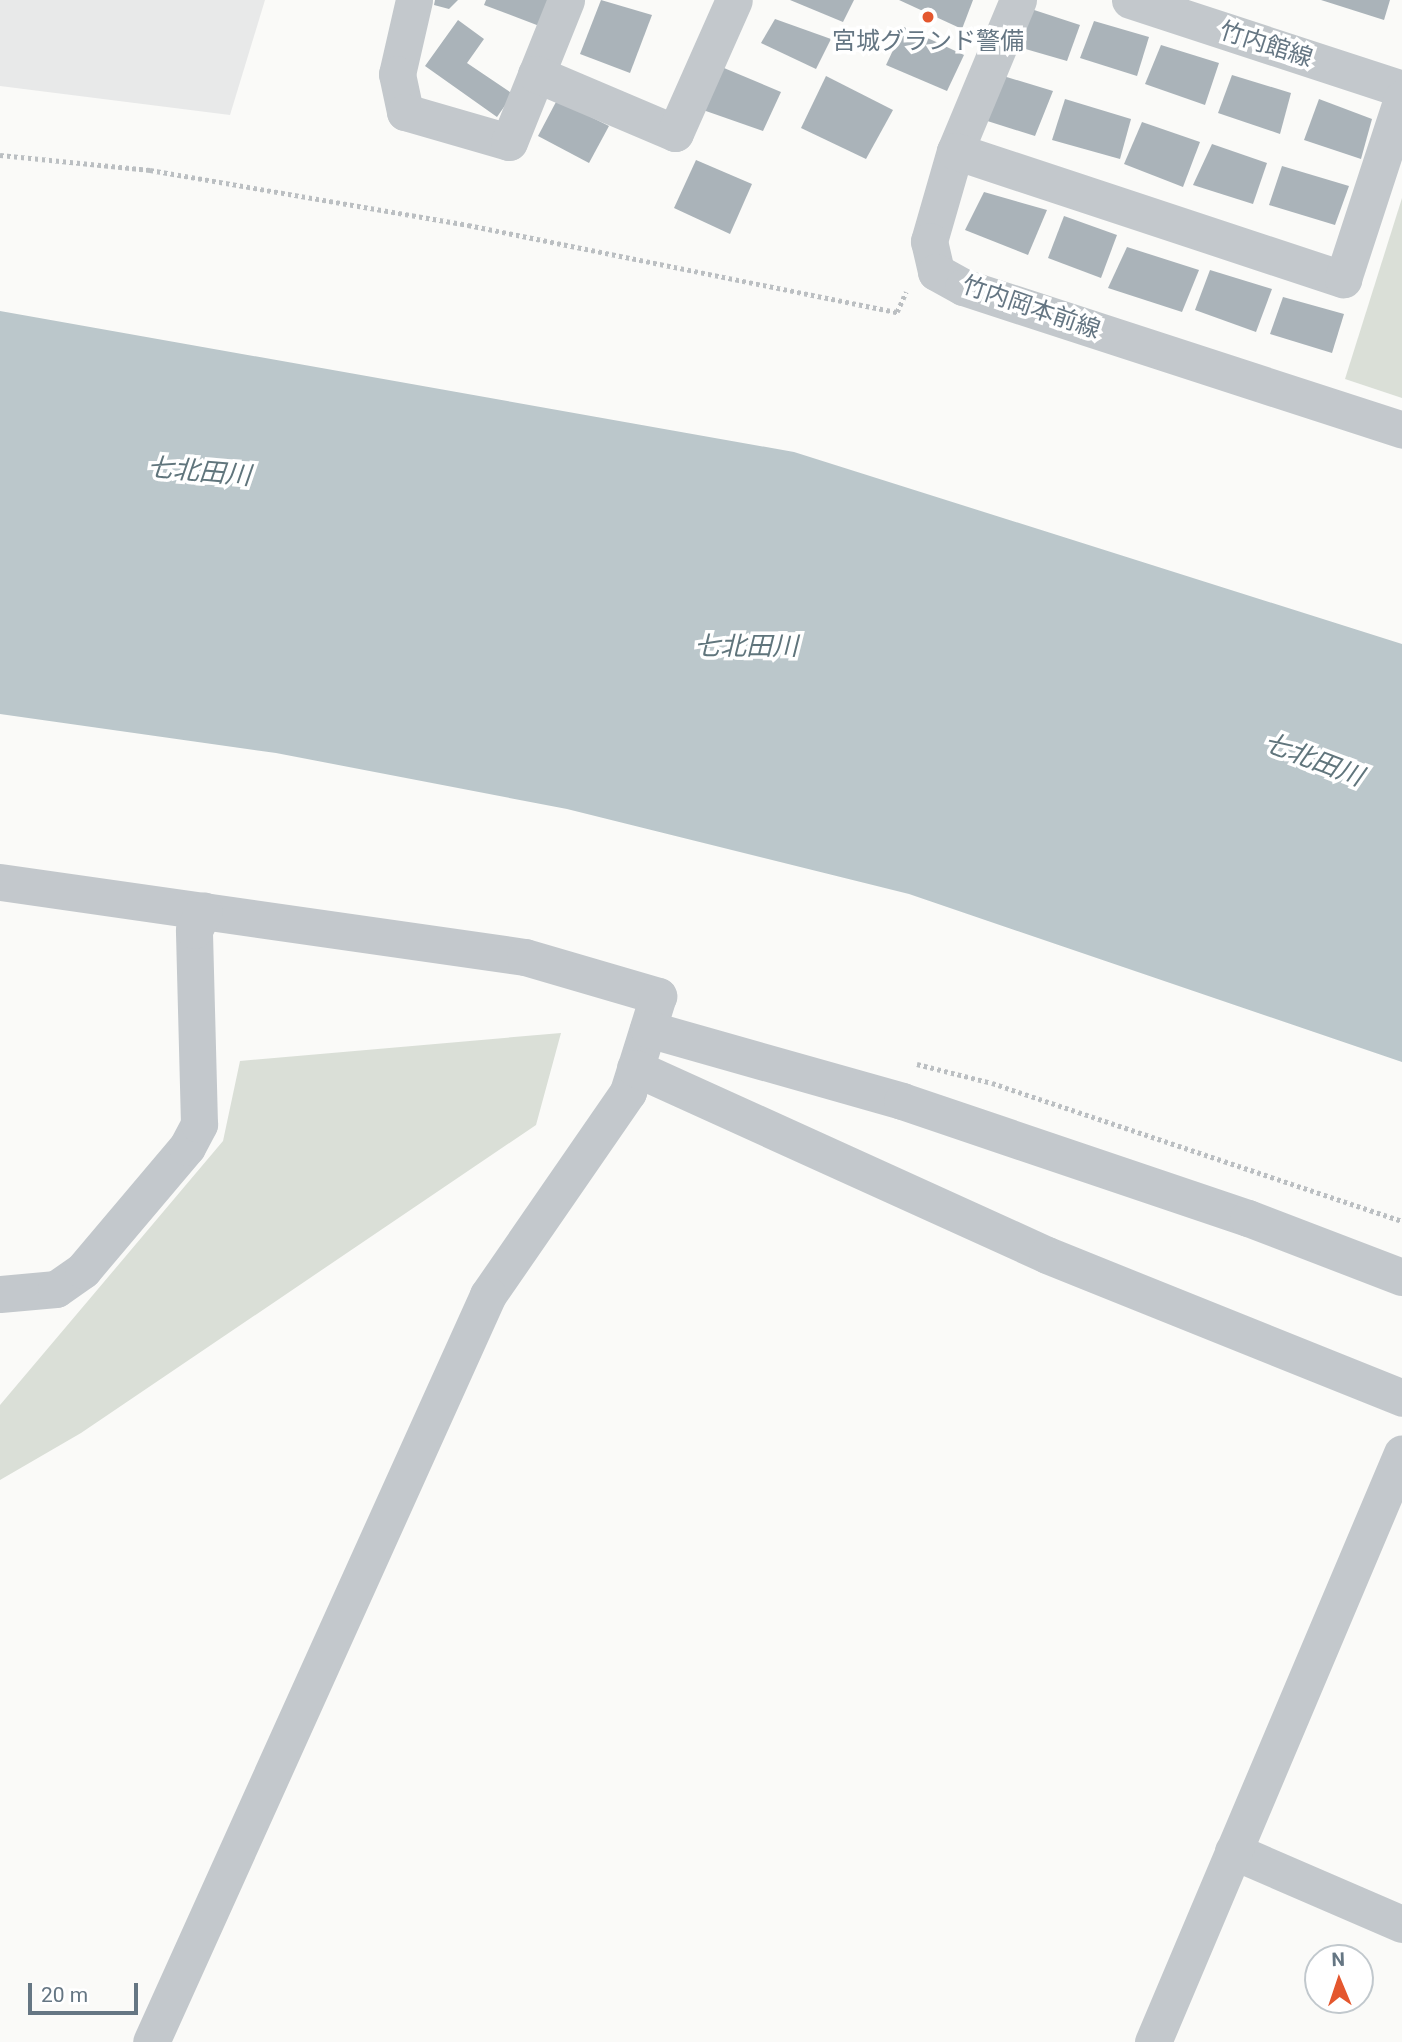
<!DOCTYPE html>
<html>
<head>
<meta charset="utf-8">
<style>
  body { margin:0 }
  #map { position:relative; width:1402px; height:2042px; overflow:hidden; background:#fafaf8; font-family:Roboto,"Noto Sans JP",sans-serif }
  div>[style] { position:absolute }
  .built>* { inset:0; background:#e8e9e9 }
  .green>* { inset:0; background:#dadfd7 }
  .water>* { inset:0; background:#bbc7cb }
  .building>* { inset:0; background:#aab3b9 }
  .path>* { height:4.5px; margin-top:-2.25px; transform-origin:0; background:repeating-linear-gradient(90deg,#bbbfc2 0 3.5px,transparent 0 7px) }
  .minor>* { height:37px; margin:-18.5px; padding:0 18.5px; transform-origin:18.5px; border-radius:18.5px; background:#c3c8cc }
  .dots>* { width:19px; height:19px; translate:-50% -50%; box-sizing:border-box; border:4px solid #fff; border-radius:50% }
  span { translate:-50% -50%; white-space:nowrap; text-align:center; line-height:1.15; -webkit-text-stroke:7px #fff; paint-order:stroke }
  .poi-label { font-size:24px; color:#657683 }
  .street-label { font-size:24px; color:#657683 }
  .water-label { font-size:26px; color:#60757c; font-style:italic }
  .north { position:absolute; left:1304px; top:1944px; width:70px; height:70px; box-sizing:border-box; background:#fff; border:2px solid #c1c8cd; border-radius:50%; rotate:358deg; font-size:19px; font-weight:700; line-height:28px; text-align:center; color:#657683 }
  .north::after { content:''; display:block; margin:auto; width:24px; height:32px; background:#e4572e; clip-path:polygon(50% 0,100% 100%,50% 72%,0 100%) }
  .scale { position:absolute; left:28px; top:1983px; width:110px; height:32px; box-sizing:border-box; border:4px solid #657683; border-top:0; padding-left:9px; font-size:21px; line-height:24px; white-space:nowrap; color:#657683; -webkit-text-stroke:5px #fff; paint-order:stroke }
</style>
</head>
<body>
<div id="map">
  <div class="built">
    <div style="clip-path:polygon(0 0,265px 0,230px 115px,0 86px)"></div>
  </div>
  <div class="green">
    <div style="clip-path:polygon(1402px 198px,1402px 398px,1345px 379px)"></div>
    <div style="clip-path:polygon(561px 1033px,536px 1125px,81px 1433px,0 1480px,0 1405px,223px 1141px,240px 1061px)"></div>
  </div>
  <div class="water">
    <div style="clip-path:polygon(0 311px,794px 452px,1402px 644px,1402px 1062px,909px 894px,567px 809px,276px 753px,0 714px)"></div>
  </div>
  <div class="building">
    <div style="clip-path:polygon(435px 0,458px 0,449px 9px,434px 5px)"></div>
    <div style="clip-path:polygon(486px 0,552px 0,542px 27px,484px 5px)"></div>
    <div style="clip-path:polygon(601px 0,652px 15px,630px 73px,580px 54px)"></div>
    <div style="clip-path:polygon(790px 0,854px 0,843px 22px)"></div>
    <div style="clip-path:polygon(899px 0,973px 0,962px 29px)"></div>
    <div style="clip-path:polygon(1321px 0,1390px 0,1384px 20px)"></div>
    <div style="clip-path:polygon(1028px 8px,1080px 25px,1067px 61px,1012px 45px)"></div>
    <div style="clip-path:polygon(775px 19px,831px 39px,816px 69px,761px 43px)"></div>
    <div style="clip-path:polygon(458px 20px,484px 39px,467px 63px,513px 94px,497px 117px,425px 66px)"></div>
    <div style="clip-path:polygon(1094px 21px,1149px 37px,1137px 76px,1080px 58px)"></div>
    <div style="clip-path:polygon(904px 27px,964px 55px,947px 91px,886px 65px)"></div>
    <div style="clip-path:polygon(1161px 45px,1219px 63px,1205px 105px,1145px 84px)"></div>
    <div style="clip-path:polygon(724px 68px,781px 92px,763px 131px,703px 110px)"></div>
    <div style="clip-path:polygon(1000px 75px,1053px 91px,1035px 136px,981px 119px)"></div>
    <div style="clip-path:polygon(1232px 75px,1291px 93px,1280px 134px,1218px 113px)"></div>
    <div style="clip-path:polygon(826px 76px,893px 110px,866px 159px,801px 128px)"></div>
    <div style="clip-path:polygon(1065px 99px,1131px 119px,1120px 159px,1052px 140px)"></div>
    <div style="clip-path:polygon(1319px 99px,1372px 119px,1361px 159px,1304px 140px)"></div>
    <div style="clip-path:polygon(557px 100px,609px 126px,589px 163px,538px 136px)"></div>
    <div style="clip-path:polygon(1142px 122px,1200px 142px,1183px 187px,1124px 164px)"></div>
    <div style="clip-path:polygon(1212px 144px,1267px 163px,1253px 204px,1193px 185px)"></div>
    <div style="clip-path:polygon(696px 160px,752px 184px,730px 234px,674px 208px)"></div>
    <div style="clip-path:polygon(1282px 166px,1349px 186px,1335px 225px,1269px 205px)"></div>
    <div style="clip-path:polygon(984px 192px,1047px 210px,1028px 255px,965px 230px)"></div>
    <div style="clip-path:polygon(1064px 216px,1117px 235px,1101px 278px,1048px 258px)"></div>
    <div style="clip-path:polygon(1127px 247px,1199px 270px,1182px 312px,1108px 288px)"></div>
    <div style="clip-path:polygon(1210px 270px,1272px 289px,1256px 332px,1195px 310px)"></div>
    <div style="clip-path:polygon(1283px 297px,1344px 314px,1332px 353px,1270px 334px)"></div>
  </div>
  <div class="path">
    <div style="left:0;top:155px;width:151px;rotate:5.7deg"></div>
    <div style="left:150px;top:170px;width:323px;rotate:9.8deg"></div>
    <div style="left:468px;top:225px;width:438px;rotate:11.5deg"></div>
    <div style="left:897px;top:312px;width:22px;rotate:-66deg"></div>
    <div style="left:917px;top:1064px;width:77px;rotate:14.2deg"></div>
    <div style="left:992px;top:1083px;width:433px;rotate:18.6deg"></div>
  </div>
  <div class="minor">
    <div style="left:414px;top:0;width:76px;rotate:102.9deg"></div>
    <div style="left:397px;top:74px;width:39px;rotate:78deg"></div>
    <div style="left:405px;top:112px;width:108px;rotate:16.1deg"></div>
    <div style="left:509px;top:142px;width:153px;rotate:-68.1deg"></div>
    <div style="left:1018px;top:0;width:164px;rotate:112.6deg"></div>
    <div style="left:955px;top:151px;width:94px;rotate:106.1deg"></div>
    <div style="left:929px;top:241px;width:32px;rotate:77deg"></div>
    <div style="left:936px;top:272px;width:31px;rotate:29deg"></div>
    <div style="left:963px;top:287px;width:462px;rotate:18deg"></div>
    <div style="left:1130px;top:0;width:286px;rotate:18.1deg"></div>
    <div style="left:536px;top:74px;width:151px;rotate:23deg"></div>
    <div style="left:675px;top:133px;width:145px;rotate:-66.1deg"></div>
    <div style="left:955px;top:151px;width:409px;rotate:18.3deg"></div>
    <div style="left:1343px;top:279px;width:190px;rotate:-71.9deg"></div>
    <div style="left:0;top:882px;width:530px;rotate:8.13deg"></div>
    <div style="left:525px;top:957px;width:139px;rotate:16.3deg"></div>
    <div style="left:658px;top:996px;width:101px;rotate:107.4deg"></div>
    <div style="left:628px;top:1092px;width:247px;rotate:124.6deg"></div>
    <div style="left:488px;top:1295px;width:819px;rotate:114.28deg"></div>
    <div style="left:648px;top:1029px;width:264px;rotate:15.8deg"></div>
    <div style="left:902px;top:1101px;width:365px;rotate:18.7deg"></div>
    <div style="left:1248px;top:1218px;width:165px;rotate:21deg"></div>
    <div style="left:635px;top:1068px;width:452px;rotate:24.4deg"></div>
    <div style="left:1047px;top:1255px;width:383px;rotate:21.9deg"></div>
    <div style="left:0;top:1294px;width:56px;rotate:-5.1deg"></div>
    <div style="left:56px;top:1289px;width:33px;rotate:-35deg"></div>
    <div style="left:83px;top:1270px;width:161px;rotate:-49.8deg"></div>
    <div style="left:187px;top:1147px;width:26px;rotate:-62deg"></div>
    <div style="left:199px;top:1124px;width:194px;rotate:-91.5deg"></div>
    <div style="left:194px;top:930px;width:22px;rotate:-63deg"></div>
    <div style="left:1233px;top:1851px;width:184px;rotate:23.4deg"></div>
    <div style="left:1153px;top:2042px;width:639px;rotate:-67.08deg"></div>
  </div>
  <div class="dots">
    <div style="left:928px;top:17px;background:#e4572e"></div>
  </div>
  <div class="poi-label">
    <span style="left:928px;top:42px">宮城グランド警備</span>
  </div>
  <div class="street-label">
    <span style="left:1266px;top:45px;rotate:18deg">竹内館線</span>
    <span style="left:1031px;top:308px;rotate:19deg">竹内岡本前線</span>
  </div>
  <div class="water-label">
    <span style="left:199px;top:472px;rotate:5deg">七北田川</span>
    <span style="left:746px;top:647px">七北田川</span>
    <span style="left:1313px;top:760px;rotate:21deg">七北田川</span>
  </div>
  <div class="north">N</div>
  <div class="scale">20 m</div>
</div>
</body>
</html>
